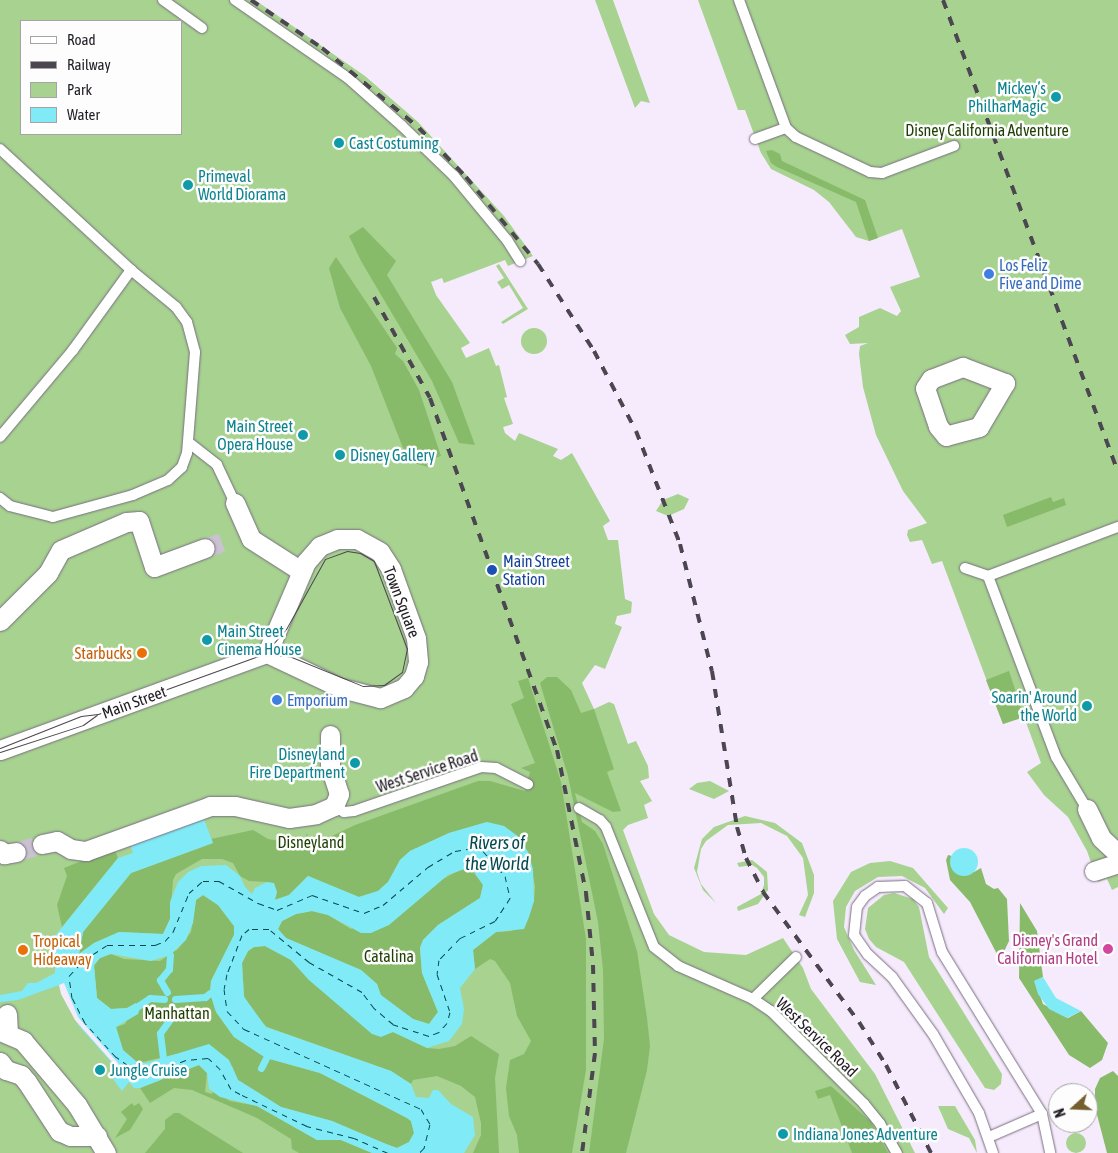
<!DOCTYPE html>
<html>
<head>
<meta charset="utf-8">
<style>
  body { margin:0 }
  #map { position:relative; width:1118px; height:1153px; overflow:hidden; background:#f5ebfc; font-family:"Asap Condensed",sans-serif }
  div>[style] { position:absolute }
  .green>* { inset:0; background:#a7d28f }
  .round { border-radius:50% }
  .forest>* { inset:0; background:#88bb69 }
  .water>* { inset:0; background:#81eaf7 }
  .pier>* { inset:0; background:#f5ebfc }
  .stream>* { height:7px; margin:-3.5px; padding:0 3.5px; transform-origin:3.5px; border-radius:3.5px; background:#81eaf7 }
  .ferry>* { height:1px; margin-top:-0.5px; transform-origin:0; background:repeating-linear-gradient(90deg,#054950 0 6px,transparent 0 11px) }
  .street-tunnel>* { height:19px; margin-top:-9.5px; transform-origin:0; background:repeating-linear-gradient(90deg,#cac2d1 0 19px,transparent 0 28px) }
  .roads { filter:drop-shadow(0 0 1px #786d80) drop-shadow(0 0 1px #786d80) }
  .lane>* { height:10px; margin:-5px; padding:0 5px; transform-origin:5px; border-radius:5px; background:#fff }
  .street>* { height:19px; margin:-9.5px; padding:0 9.5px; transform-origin:9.5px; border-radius:9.5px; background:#fff }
  .tram>* { height:1px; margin:-0.5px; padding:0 0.5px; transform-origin:0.5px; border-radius:0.5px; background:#4b464f }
  .rail>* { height:4px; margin-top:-2px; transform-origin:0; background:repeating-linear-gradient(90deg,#4b464f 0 9px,transparent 0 18px) }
  .dots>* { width:14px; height:14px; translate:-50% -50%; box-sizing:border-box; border:2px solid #fdfdfd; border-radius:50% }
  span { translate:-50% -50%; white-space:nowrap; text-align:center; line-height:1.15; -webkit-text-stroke:5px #fdfdfd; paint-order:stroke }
  .culture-label { font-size:16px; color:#0d838f }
  .right { translate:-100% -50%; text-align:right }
  .left { translate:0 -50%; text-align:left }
  .park-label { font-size:16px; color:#1e3e02 }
  .shop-label { font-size:16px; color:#366cbe }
  .transit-label { font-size:16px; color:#164399 }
  .street-label { font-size:16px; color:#201c23 }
  .food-label { font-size:16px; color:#c56008 }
  .hotel-label { font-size:16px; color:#b23c85 }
  .water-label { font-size:18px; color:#054950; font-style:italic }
  .legend { position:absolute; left:20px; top:20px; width:162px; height:115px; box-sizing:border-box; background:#fdfdfd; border:1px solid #a5a3a6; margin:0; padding:6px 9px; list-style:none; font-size:15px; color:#201c23 }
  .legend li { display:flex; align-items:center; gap:10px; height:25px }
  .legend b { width:25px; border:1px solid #a5a3a6 }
  .north { position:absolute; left:1048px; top:1083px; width:50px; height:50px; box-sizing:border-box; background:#fdfdfd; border:1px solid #a5a3a6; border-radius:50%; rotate:250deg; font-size:14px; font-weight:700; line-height:20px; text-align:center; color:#201c23 }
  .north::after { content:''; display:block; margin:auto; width:18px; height:22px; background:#755f2e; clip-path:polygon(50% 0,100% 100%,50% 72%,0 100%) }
</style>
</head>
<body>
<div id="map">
  <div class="green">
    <div style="clip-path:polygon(evenodd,0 0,255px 0,365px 76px,418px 122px,504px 216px,533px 256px,508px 266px,505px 260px,444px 283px,442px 278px,431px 282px,436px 295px,470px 343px,461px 348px,466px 358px,489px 348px,496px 366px,499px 365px,507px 397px,504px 398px,513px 424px,503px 427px,505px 433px,515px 441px,519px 433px,558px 449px,553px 456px,561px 460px,572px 453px,610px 521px,603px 526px,608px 540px,618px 540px,625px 599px,632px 602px,631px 613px,617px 616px,615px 624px,622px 627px,605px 669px,595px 665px,582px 683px,594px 709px,609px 702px,614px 704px,628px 744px,636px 741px,648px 766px,649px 778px,640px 781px,652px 801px,644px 805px,648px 818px,628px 825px,623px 830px,654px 914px,669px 935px,704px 952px,746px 955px,783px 938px,803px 968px,811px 989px,875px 1074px,915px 1153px,0 1153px,0 0,21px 21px,181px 21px,181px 134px,21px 134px,21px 21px)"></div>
    <div style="clip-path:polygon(595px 0,613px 0,650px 103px,641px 101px,635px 108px)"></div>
    <div style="clip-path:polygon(698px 0,1118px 0,1118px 887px,1112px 890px,1107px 879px,1098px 882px,1087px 851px,1068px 817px,1044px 795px,1027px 772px,1041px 763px,1024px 717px,1003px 724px,942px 561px,932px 564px,922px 540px,910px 542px,907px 535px,908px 530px,927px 523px,903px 491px,876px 435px,863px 387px,859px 354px,860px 346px,868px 343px,850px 344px,845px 335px,859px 327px,859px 317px,880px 308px,897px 316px,901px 311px,890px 287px,920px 277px,902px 229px,869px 241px,856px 237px,829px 202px,814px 190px,771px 169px,761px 153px,745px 110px,738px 110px)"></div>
    <div style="clip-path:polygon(499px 264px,528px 309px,503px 324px,501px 322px,523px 308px,509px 285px,502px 289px,497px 282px,504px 278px,496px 266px)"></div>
    <div class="round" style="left:521px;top:328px;width:26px;height:26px"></div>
    <div style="clip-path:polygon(678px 494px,689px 499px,684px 509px,668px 516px,656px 511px,663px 500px)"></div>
    <div style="clip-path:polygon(710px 781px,729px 791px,714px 799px,689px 789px,697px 783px)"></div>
    <div style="clip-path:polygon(745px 816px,775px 823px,802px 843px,814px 875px,814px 893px,805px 917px,799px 915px,808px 895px,803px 858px,787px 836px,761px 823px,728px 825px,706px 841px,701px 849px,697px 872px,701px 884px,716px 903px,703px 890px,694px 868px,702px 839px,714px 827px)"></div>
    <div style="clip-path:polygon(752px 860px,767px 872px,768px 890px,758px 904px,738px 911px,737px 907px,761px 894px,764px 885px,764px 877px,757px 868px,752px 865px,739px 867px,737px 863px)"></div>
    <div style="clip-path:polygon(890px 861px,913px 868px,948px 908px,944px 914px,925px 888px,902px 876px,878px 877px,855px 891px,846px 907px,844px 927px,854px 950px,876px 985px,860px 982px,837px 939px,833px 901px,851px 872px,870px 863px)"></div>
    <div style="clip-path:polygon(894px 893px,913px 899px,919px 907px,929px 957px,1002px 1074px,1001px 1084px,994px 1090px,985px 1088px,904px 962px,876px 947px,869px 939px,865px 929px,868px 908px,884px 895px)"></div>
    <div style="clip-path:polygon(938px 1106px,955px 1106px,975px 1140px,977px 1153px,969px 1138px,948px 1129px)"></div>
    <div class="round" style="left:1066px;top:1133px;width:20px;height:20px"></div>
  </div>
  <div class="forest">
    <div style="clip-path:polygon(772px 150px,780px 154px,782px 161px,865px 200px,878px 238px,869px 241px,856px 202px,777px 167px,771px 163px,766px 151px)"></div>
    <div style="clip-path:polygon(363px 227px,396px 261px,387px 275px,452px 382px,475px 445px,459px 443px,432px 381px,361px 261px,349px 236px)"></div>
    <div style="clip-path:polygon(336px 257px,397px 348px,395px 354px,403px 361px,419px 390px,441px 456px,429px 460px,428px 467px,414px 463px,403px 448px,371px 366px,340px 308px,329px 268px)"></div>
    <div style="clip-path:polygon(1051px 497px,1053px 502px,1064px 498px,1066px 505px,1007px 527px,1003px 515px)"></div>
    <div style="clip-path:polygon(1009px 671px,1024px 717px,1003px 724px,986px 680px)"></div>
    <div style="clip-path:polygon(547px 677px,557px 677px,571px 690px,581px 713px,594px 709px,614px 769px,607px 772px,621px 811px,613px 812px,575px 793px,582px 822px,595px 831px,603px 844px,637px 951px,647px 1018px,650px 1046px,647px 1070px,626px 1153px,589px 1153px,604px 1039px,603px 970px,598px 922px,568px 776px,540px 683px)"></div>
    <div style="clip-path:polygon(528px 678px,561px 782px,586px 939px,586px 1070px,572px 1153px,519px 1153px,517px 1135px,509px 1116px,506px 1088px,510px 1060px,524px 1054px,531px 1041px,517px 1016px,510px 983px,495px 961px,490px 959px,475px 969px,473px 950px,496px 932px,512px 931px,534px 901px,535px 886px,528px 852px,487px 822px,449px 833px,410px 851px,400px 860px,388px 882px,378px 891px,359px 897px,308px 876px,289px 895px,274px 900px,267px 882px,249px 881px,240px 876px,233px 863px,222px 859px,202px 859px,176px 874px,173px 880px,170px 919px,163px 934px,119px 932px,94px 943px,79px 954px,83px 932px,131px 873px,213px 843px,211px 839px,253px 830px,268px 839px,303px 845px,307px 833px,311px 846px,355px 825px,478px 781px,490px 781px,525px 791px,530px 772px,521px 768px,535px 763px,511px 704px,524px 698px,518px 681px)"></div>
    <div style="clip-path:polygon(114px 848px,118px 858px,62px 927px,57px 905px,67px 876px,64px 868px)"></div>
    <div style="clip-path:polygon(948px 855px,952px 856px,952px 868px,974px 872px,981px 868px,986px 884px,994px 889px,998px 888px,1007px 899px,1009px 941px,1000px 960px,970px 902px,950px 880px,946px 860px)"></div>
    <div style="clip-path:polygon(465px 867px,470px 867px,480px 878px,483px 885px,480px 898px,438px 925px,423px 940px,420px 948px,422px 973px,438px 1012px,429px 1024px,413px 1019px,380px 995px,377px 984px,361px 970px,286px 938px,278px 929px,282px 921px,296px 914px,312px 911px,328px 915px,351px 929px)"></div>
    <div style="clip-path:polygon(203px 895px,218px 905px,234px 926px,234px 935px,211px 981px,210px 993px,216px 1012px,234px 1037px,266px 1058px,320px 1073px,407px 1118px,411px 1121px,414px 1133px,409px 1142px,397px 1148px,386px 1144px,332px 1121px,281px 1107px,238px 1080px,232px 1066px,177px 1054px,138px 1063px,123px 1050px,116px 1027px,125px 1024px,136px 1003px,127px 1008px,111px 1009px,97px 998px,94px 966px,100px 958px,111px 954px,124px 959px,160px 961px,178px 949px,191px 932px,196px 900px)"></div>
    <div style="clip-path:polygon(1020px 903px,1037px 931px,1043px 977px,1035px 981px,1043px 1004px,1068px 1018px,1081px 1011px,1108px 1043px,1102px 1060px,1090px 1068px,1069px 1055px,1019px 978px)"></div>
    <div style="clip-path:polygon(265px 946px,291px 960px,309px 980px,332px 998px,388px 1033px,393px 1032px,427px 1048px,439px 1049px,455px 1046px,471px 1036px,499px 1054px,495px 1078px,499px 1153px,473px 1153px,481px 1135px,481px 1123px,475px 1097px,461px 1086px,437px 1076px,413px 1080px,411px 1084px,391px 1071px,267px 1027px,259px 1020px,244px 996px,242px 963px,248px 951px,254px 947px)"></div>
    <div style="clip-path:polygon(199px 1065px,207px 1073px,205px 1092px,212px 1094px,213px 1091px,230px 1101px,257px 1106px,317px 1140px,341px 1140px,372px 1153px,299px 1153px,292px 1149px,291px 1139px,257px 1118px,192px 1090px,174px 1088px,150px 1103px,140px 1088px)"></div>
    <div style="clip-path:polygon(1113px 1071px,1118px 1076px,1118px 1153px,1107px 1153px,1095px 1107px,1095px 1089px,1100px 1078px)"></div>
    <div style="clip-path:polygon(831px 1086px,871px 1122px,888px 1153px,852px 1153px,830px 1095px,818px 1099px,815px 1091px)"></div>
    <div style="clip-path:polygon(132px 1103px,134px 1106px,139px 1103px,143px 1109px,130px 1130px,115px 1138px,127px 1119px,121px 1112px)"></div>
    <div style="clip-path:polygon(174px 1113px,179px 1113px,243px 1153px,145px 1153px,165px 1129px,165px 1120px)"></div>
  </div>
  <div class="water">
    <div style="clip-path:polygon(evenodd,202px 814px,213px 843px,131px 873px,83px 932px,79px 954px,94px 943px,119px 932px,163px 934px,170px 919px,170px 902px,178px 882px,188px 872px,201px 866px,226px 865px,240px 876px,245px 887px,252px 894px,255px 888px,267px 882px,274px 883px,277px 892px,275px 900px,289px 895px,308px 876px,359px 897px,378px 891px,388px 882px,400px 860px,410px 851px,449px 833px,487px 822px,504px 826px,519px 837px,528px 852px,533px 869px,534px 901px,529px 917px,524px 929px,496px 932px,473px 950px,475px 969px,460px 988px,464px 1009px,462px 1024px,449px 1041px,427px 1048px,393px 1032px,381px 1037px,372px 1034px,309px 980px,291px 960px,265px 946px,254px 947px,248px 951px,242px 963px,244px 997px,266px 1027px,391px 1071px,411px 1084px,416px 1097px,429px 1098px,433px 1090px,438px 1090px,451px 1104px,473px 1117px,475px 1135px,464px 1153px,372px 1153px,341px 1140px,317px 1140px,257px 1106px,220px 1097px,209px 1089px,207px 1073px,199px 1065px,140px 1088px,134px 1088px,129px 1082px,122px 1091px,113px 1079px,121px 1073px,79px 1026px,59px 985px,18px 1000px,0 1002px,0 995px,22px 991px,28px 983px,36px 983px,55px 973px,55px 936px,118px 858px,133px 853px,129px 841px,202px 814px,470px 867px,483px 885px,480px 898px,438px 925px,423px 940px,420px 948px,422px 973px,438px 1012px,429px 1024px,413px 1019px,381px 995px,377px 984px,361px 970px,286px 938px,278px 929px,282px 921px,296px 914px,312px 911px,328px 915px,361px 933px,371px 933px,389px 925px,448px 875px,470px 867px,202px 814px,203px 895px,218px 905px,234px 926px,234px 935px,211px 981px,210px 993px,216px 1012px,234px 1037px,266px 1058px,320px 1073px,407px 1118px,411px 1121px,414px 1133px,409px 1142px,397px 1148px,386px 1144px,332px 1121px,281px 1107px,238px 1080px,229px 1060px,209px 1044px,146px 1063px,138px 1063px,123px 1050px,116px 1027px,138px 1014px,140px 1008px,136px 1003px,127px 1008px,111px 1009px,97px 998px,94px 965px,100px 958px,111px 954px,151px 961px,170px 955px,186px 940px,193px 923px,196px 900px,203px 895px)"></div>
    <div class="round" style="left:950px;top:848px;width:28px;height:28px"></div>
    <div style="clip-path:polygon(1043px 977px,1056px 998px,1081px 1011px,1067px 1018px,1049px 1009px,1038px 994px,1034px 981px)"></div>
  </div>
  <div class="pier">
    <div style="clip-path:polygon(64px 983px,78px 1017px,118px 1063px,122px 1073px,75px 1020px,61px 994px,59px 985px)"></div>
  </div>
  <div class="stream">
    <div style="left:167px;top:992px;width:14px;rotate:-120deg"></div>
    <div style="left:160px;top:980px;width:14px;rotate:-51deg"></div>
    <div style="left:169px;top:969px;width:14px;rotate:-86deg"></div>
    <div style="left:175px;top:999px;width:30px;rotate:-4deg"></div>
    <div style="left:205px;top:997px;width:6px;rotate:-39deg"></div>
    <div style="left:138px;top:1006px;width:14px;rotate:-34deg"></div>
    <div style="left:150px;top:998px;width:14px;rotate:4deg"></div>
    <div style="left:163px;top:1058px;width:25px;rotate:-97deg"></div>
    <div style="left:160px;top:1033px;width:19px;rotate:-54deg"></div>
    <div style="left:171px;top:1018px;width:10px;rotate:-84deg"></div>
    <div style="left:261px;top:1068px;width:11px;rotate:-63deg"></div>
  </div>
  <div class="ferry">
    <div style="left:388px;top:1153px;width:37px;rotate:-156deg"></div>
    <div style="left:354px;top:1138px;width:49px;rotate:-165.7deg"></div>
    <div style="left:307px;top:1126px;width:74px;rotate:-154.5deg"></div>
    <div style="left:240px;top:1094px;width:10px;rotate:-151deg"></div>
    <div style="left:231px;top:1089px;width:23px;rotate:-119deg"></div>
    <div style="left:220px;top:1069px;width:16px;rotate:-137deg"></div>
    <div style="left:208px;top:1058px;width:22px;rotate:175deg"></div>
    <div style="left:186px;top:1060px;width:43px;rotate:159.4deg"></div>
    <div style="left:146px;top:1075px;width:9px;rotate:-162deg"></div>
    <div style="left:137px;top:1072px;width:26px;rotate:-144deg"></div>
    <div style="left:116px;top:1057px;width:46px;rotate:-132.4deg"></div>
    <div style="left:85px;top:1023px;width:28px;rotate:-117deg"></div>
    <div style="left:72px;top:998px;width:22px;rotate:-98deg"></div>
    <div style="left:69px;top:976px;width:22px;rotate:-47deg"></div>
    <div style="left:84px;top:960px;width:27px;rotate:-33deg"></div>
    <div style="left:107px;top:945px;width:48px"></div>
    <div style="left:155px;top:945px;width:11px;rotate:-22deg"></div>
    <div style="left:165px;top:941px;width:12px;rotate:-48deg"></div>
    <div style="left:173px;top:932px;width:42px;rotate:-67.7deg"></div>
    <div style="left:189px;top:893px;width:18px;rotate:-41deg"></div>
    <div style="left:203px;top:881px;width:16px"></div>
    <div style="left:219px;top:881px;width:45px;rotate:29.4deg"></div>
    <div style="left:258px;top:903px;width:20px;rotate:20deg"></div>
    <div style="left:277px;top:910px;width:38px;rotate:-23deg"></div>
    <div style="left:312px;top:895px;width:55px;rotate:19.1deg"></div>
    <div style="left:364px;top:913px;width:21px;rotate:-23deg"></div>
    <div style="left:383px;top:905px;width:59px;rotate:-40.2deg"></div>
    <div style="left:428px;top:867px;width:31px;rotate:-31deg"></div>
    <div style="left:455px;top:851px;width:19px;rotate:-9deg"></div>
    <div style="left:474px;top:848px;width:9px;rotate:18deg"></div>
    <div style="left:483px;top:851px;width:33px;rotate:49deg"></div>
    <div style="left:505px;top:876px;width:23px;rotate:77deg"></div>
    <div style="left:510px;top:898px;width:27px;rotate:123deg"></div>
    <div style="left:495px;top:921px;width:39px;rotate:154deg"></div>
    <div style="left:460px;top:938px;width:30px;rotate:134deg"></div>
    <div style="left:439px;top:960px;width:14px;rotate:98deg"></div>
    <div style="left:437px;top:974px;width:40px;rotate:71.1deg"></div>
    <div style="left:450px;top:1012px;width:11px;rotate:105deg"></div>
    <div style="left:447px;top:1023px;width:12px;rotate:132deg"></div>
    <div style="left:439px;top:1032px;width:11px;rotate:158deg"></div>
    <div style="left:429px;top:1036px;width:38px;rotate:-162deg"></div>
    <div style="left:393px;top:1024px;width:25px;rotate:-140deg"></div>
    <div style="left:374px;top:1008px;width:20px;rotate:-127deg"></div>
    <div style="left:362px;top:992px;width:61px;rotate:-150.5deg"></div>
    <div style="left:309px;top:962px;width:52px;rotate:-140.5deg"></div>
    <div style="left:269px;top:929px;width:20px;rotate:180deg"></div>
    <div style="left:249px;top:929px;width:9px;rotate:139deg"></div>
    <div style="left:242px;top:935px;width:42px;rotate:111deg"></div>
    <div style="left:227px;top:974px;width:15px;rotate:101deg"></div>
    <div style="left:224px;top:989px;width:22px;rotate:82deg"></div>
    <div style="left:227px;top:1011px;width:25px;rotate:47deg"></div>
    <div style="left:244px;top:1029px;width:194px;rotate:24.3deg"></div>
    <div style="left:421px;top:1109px;width:17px;rotate:59deg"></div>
    <div style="left:430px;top:1124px;width:25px;rotate:104deg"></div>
    <div style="left:424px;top:1148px;width:7px;rotate:135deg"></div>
  </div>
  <div class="street-tunnel">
    <div style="left:205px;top:548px;width:18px;rotate:-19deg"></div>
    <div style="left:16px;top:852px;width:27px;rotate:-17deg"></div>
  </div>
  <div class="roads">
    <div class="lane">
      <div style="left:163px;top:0;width:48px;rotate:35.7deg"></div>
      <div style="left:235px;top:0;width:137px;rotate:34.6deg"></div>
      <div style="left:348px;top:78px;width:72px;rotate:41.6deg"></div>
      <div style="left:402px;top:126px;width:72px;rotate:43.9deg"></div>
      <div style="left:454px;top:176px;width:83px;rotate:50.4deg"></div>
      <div style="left:507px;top:240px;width:25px;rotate:58deg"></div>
      <div style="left:739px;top:0;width:136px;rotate:69.8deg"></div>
      <div style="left:786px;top:128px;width:13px;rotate:42deg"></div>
      <div style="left:796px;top:137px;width:82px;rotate:25.3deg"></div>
      <div style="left:870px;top:172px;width:12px;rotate:5deg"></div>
      <div style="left:882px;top:173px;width:77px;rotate:-20.6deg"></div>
      <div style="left:755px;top:139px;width:33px;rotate:-20deg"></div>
      <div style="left:0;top:149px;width:178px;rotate:42.7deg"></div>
      <div style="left:131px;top:270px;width:58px;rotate:39.4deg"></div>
      <div style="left:176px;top:307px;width:19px;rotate:54deg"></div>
      <div style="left:187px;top:322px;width:31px;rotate:75deg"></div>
      <div style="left:195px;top:352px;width:101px;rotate:94.5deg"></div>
      <div style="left:187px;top:453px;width:15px;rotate:110deg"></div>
      <div style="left:182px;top:467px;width:19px;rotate:137deg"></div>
      <div style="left:168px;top:480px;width:38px;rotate:157deg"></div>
      <div style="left:133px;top:495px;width:83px;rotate:164.6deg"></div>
      <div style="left:53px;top:517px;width:44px;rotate:-165.7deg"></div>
      <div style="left:10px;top:506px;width:13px;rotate:-141deg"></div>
      <div style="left:0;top:437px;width:114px;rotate:-50deg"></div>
      <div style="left:73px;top:350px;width:99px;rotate:-54.1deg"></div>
      <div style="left:188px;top:442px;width:37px;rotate:38deg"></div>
      <div style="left:217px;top:465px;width:42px;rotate:64.7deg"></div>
      <div style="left:965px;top:568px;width:24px;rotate:19deg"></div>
      <div style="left:988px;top:576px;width:139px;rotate:-20.7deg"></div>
      <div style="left:988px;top:576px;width:193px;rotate:69.4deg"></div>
      <div style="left:1056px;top:757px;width:61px;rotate:59.2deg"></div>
      <div style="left:334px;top:806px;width:12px;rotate:31deg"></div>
      <div style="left:344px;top:812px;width:10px;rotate:-6deg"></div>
      <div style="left:354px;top:811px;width:134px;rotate:-19.1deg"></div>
      <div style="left:481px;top:767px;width:15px;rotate:4deg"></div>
      <div style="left:496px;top:768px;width:36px;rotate:27deg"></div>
      <div style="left:579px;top:808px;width:24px;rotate:30deg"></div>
      <div style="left:600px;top:820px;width:9px;rotate:49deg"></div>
      <div style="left:606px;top:827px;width:129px;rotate:68.2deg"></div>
      <div style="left:654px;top:947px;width:31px;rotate:38deg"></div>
      <div style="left:678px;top:966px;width:82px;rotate:23.7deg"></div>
      <div style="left:753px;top:999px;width:22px;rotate:34deg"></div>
      <div style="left:771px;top:1011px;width:132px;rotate:45deg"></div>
      <div style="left:864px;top:1104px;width:26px;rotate:51deg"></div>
      <div style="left:880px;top:1124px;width:34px;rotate:60deg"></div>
      <div style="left:753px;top:999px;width:60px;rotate:-44.3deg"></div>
      <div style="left:989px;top:1137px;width:58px;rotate:-23.5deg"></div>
      <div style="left:993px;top:1153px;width:42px;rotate:-109.3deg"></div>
      <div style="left:979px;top:1113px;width:91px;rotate:-120.2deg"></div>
      <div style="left:933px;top:1034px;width:70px;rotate:-125.7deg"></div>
      <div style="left:892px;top:977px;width:33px;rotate:-137deg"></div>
      <div style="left:868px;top:955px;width:24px;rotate:-125deg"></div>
      <div style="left:854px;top:935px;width:28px;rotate:-84deg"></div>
      <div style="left:857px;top:907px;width:14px;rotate:-54deg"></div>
      <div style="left:865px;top:896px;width:16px;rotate:-35deg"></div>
      <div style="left:878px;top:887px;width:27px;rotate:-2deg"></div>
      <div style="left:905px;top:886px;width:28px;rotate:38deg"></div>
      <div style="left:927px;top:903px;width:51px;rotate:73deg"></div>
      <div style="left:942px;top:952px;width:190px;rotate:58.3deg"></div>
      <div style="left:1042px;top:1114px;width:40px;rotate:78deg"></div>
    </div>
    <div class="street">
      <div style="left:963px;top:367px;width:45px;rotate:20.9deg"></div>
      <div style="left:1005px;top:383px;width:51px;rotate:120.6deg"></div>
      <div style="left:979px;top:427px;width:34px;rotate:165deg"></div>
      <div style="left:946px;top:436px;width:13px;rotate:-129deg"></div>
      <div style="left:938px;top:426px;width:40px;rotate:-108.9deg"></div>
      <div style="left:925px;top:388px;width:11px;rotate:-56deg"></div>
      <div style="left:931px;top:379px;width:34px;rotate:-21deg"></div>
      <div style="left:235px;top:503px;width:39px;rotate:66deg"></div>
      <div style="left:251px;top:539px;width:59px;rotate:32.6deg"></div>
      <div style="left:337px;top:539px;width:20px"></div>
      <div style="left:357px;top:539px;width:26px;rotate:29deg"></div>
      <div style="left:380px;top:552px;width:20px;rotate:57deg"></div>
      <div style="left:391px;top:569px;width:73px;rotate:70.1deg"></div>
      <div style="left:416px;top:638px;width:24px;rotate:85deg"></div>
      <div style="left:418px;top:662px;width:15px;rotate:106deg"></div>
      <div style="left:414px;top:676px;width:16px;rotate:130deg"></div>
      <div style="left:404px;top:688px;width:26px;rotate:157deg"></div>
      <div style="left:380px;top:698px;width:40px;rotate:-165.6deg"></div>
      <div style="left:341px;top:688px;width:82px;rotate:-154.7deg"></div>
      <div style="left:267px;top:653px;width:99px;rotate:-66.8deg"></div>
      <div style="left:306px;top:562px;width:21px;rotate:-49deg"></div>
      <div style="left:320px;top:546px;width:18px;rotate:-22deg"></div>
      <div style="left:0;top:621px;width:68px;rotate:-45deg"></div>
      <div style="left:48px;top:573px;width:26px;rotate:-61deg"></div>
      <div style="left:61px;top:550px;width:71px;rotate:-23.3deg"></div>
      <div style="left:126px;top:522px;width:13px;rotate:-4deg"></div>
      <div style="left:139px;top:521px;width:48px;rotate:71.9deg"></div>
      <div style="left:154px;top:567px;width:54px;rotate:-20.4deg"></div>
      <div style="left:0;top:750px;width:284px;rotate:-20deg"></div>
      <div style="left:1087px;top:809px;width:32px;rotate:64deg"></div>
      <div style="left:1101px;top:838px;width:23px;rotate:43deg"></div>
      <div style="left:42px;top:844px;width:15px;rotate:-11deg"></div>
      <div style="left:57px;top:841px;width:16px;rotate:30deg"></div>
      <div style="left:71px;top:849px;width:15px;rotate:8deg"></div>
      <div style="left:86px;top:851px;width:132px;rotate:-19.9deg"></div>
      <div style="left:210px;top:806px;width:25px"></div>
      <div style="left:235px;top:806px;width:55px;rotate:12.5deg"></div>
      <div style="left:289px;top:818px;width:27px;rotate:-8deg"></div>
      <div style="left:316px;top:814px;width:20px;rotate:-24deg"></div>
      <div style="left:334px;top:806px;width:13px;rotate:-67deg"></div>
      <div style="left:339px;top:794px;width:29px;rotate:-108deg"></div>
      <div style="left:330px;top:766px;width:31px;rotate:-90deg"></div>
      <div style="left:0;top:850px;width:6px;rotate:45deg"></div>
      <div style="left:4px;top:854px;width:12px;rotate:-9deg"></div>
      <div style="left:1094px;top:871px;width:25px;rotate:-18deg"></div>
      <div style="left:7px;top:1014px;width:19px;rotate:87deg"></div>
      <div style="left:0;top:1031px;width:25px;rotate:23deg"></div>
      <div style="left:23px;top:1041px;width:84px;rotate:49.8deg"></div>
      <div style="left:77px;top:1105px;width:56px;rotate:58.9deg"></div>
      <div style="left:0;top:1062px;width:10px;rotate:53deg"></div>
      <div style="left:6px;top:1070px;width:16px;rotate:18deg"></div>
      <div style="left:21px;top:1075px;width:9px;rotate:49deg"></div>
      <div style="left:27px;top:1082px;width:59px;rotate:56.9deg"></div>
      <div style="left:59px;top:1131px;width:12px;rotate:24deg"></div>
      <div style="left:70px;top:1136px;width:27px"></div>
    </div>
  </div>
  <div class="tram">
    <div style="left:0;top:748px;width:87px;rotate:-21.6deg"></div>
    <div style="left:81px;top:716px;width:17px;rotate:-7deg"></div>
    <div style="left:98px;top:714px;width:177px;rotate:-19.9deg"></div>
    <div style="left:264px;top:654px;width:25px;rotate:5deg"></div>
    <div style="left:289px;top:656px;width:80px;rotate:22.1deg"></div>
    <div style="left:363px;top:686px;width:21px;rotate:-3deg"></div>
    <div style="left:384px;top:685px;width:22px;rotate:-36deg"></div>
    <div style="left:402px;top:672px;width:24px;rotate:-78deg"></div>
    <div style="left:407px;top:649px;width:94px;rotate:-110.6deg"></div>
    <div style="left:374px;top:561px;width:16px;rotate:-150deg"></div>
    <div style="left:360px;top:553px;width:13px;rotate:-171deg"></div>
    <div style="left:347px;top:551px;width:23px;rotate:160deg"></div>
    <div style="left:325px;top:559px;width:80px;rotate:119.1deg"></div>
    <div style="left:286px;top:629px;width:33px;rotate:131deg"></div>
    <div style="left:0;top:752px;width:87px;rotate:-18deg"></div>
    <div style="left:83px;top:725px;width:17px;rotate:-36deg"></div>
  </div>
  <div class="rail">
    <div style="left:251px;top:0;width:86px;rotate:34.1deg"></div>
    <div style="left:322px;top:48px;width:126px;rotate:39.5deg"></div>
    <div style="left:419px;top:128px;width:68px;rotate:46.2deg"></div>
    <div style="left:466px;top:177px;width:113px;rotate:50.4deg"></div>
    <div style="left:538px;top:264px;width:103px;rotate:57.2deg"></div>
    <div style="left:594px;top:351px;width:90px;rotate:62.3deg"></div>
    <div style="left:636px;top:431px;width:121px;rotate:68.7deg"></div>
    <div style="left:680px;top:544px;width:131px;rotate:75.9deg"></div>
    <div style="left:712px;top:671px;width:158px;rotate:80.9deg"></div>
    <div style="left:737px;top:827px;width:32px;rotate:74deg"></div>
    <div style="left:746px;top:858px;width:38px;rotate:63deg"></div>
    <div style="left:763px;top:892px;width:162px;rotate:53.6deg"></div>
    <div style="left:859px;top:1022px;width:51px;rotate:57.9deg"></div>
    <div style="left:886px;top:1065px;width:99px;rotate:62.9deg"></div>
    <div style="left:943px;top:0;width:503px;rotate:69.66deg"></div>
    <div style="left:374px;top:297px;width:115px;rotate:61deg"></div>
    <div style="left:430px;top:398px;width:374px;rotate:70.2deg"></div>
    <div style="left:557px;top:750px;width:146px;rotate:78.5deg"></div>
    <div style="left:586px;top:893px;width:72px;rotate:84.4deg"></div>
    <div style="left:593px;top:965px;width:88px;rotate:88.7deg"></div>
    <div style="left:595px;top:1053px;width:101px;rotate:97.4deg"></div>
  </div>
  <div class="dots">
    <div style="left:1056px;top:97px;background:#0f9aa8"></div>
    <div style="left:339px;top:143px;background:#0f9aa8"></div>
    <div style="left:188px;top:185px;background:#0f9aa8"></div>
    <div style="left:989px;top:274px;background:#3f7fe0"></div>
    <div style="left:303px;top:435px;background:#0f9aa8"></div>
    <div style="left:340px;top:455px;background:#0f9aa8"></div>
    <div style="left:492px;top:570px;background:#1a4fb4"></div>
    <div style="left:207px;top:640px;background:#0f9aa8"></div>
    <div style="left:142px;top:653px;background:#e8710a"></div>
    <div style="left:277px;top:700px;background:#3f7fe0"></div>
    <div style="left:1087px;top:706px;background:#0f9aa8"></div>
    <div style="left:355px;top:763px;background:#0f9aa8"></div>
    <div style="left:1108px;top:949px;background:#d1479c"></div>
    <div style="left:23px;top:950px;background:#e8710a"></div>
    <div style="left:100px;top:1070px;background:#0f9aa8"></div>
    <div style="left:783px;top:1134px;background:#0f9aa8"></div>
  </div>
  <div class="culture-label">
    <span class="right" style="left:1046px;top:97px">Mickey’s<br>PhilharMagic</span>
    <span class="left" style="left:349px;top:143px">Cast Costuming</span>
    <span class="left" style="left:198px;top:185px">Primeval<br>World Diorama</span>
    <span class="right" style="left:293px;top:435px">Main Street<br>Opera House</span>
    <span class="left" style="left:350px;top:455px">Disney Gallery</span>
    <span class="left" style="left:217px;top:640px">Main Street<br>Cinema House</span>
    <span class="right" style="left:1077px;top:706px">Soarin' Around<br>the World</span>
    <span class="right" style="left:345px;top:763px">Disneyland<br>Fire Department</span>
    <span class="left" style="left:110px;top:1070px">Jungle Cruise</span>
    <span class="left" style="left:793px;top:1134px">Indiana Jones Adventure</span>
  </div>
  <div class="park-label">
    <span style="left:987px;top:130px">Disney California Adventure</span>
    <span style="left:311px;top:842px">Disneyland</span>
    <span style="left:389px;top:956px">Catalina</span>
    <span style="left:177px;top:1013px">Manhattan</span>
  </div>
  <div class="shop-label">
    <span class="left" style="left:999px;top:274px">Los Feliz<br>Five and Dime</span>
    <span class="left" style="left:287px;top:700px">Emporium</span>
  </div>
  <div class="transit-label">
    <span class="left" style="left:503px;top:570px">Main Street<br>Station</span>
  </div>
  <div class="street-label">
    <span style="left:402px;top:602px;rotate:69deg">Town Square</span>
    <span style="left:134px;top:702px;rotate:-20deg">Main Street</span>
    <span style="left:427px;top:771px;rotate:-18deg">West Service Road</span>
    <span style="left:817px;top:1037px;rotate:44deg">West Service Road</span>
  </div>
  <div class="food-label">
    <span class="right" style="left:132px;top:653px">Starbucks</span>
    <span class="left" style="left:33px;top:950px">Tropical<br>Hideaway</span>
  </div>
  <div class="hotel-label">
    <span class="right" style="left:1098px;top:949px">Disney's Grand<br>Californian Hotel</span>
  </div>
  <div class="water-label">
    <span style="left:497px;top:854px">Rivers of<br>the World</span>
  </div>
  <ul class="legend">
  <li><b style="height:6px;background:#fff"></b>Road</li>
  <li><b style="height:6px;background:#4b464f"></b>Railway</li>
  <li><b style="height:14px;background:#a7d28f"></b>Park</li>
  <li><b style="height:14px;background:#81eaf7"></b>Water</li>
  </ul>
  <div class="north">N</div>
</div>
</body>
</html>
